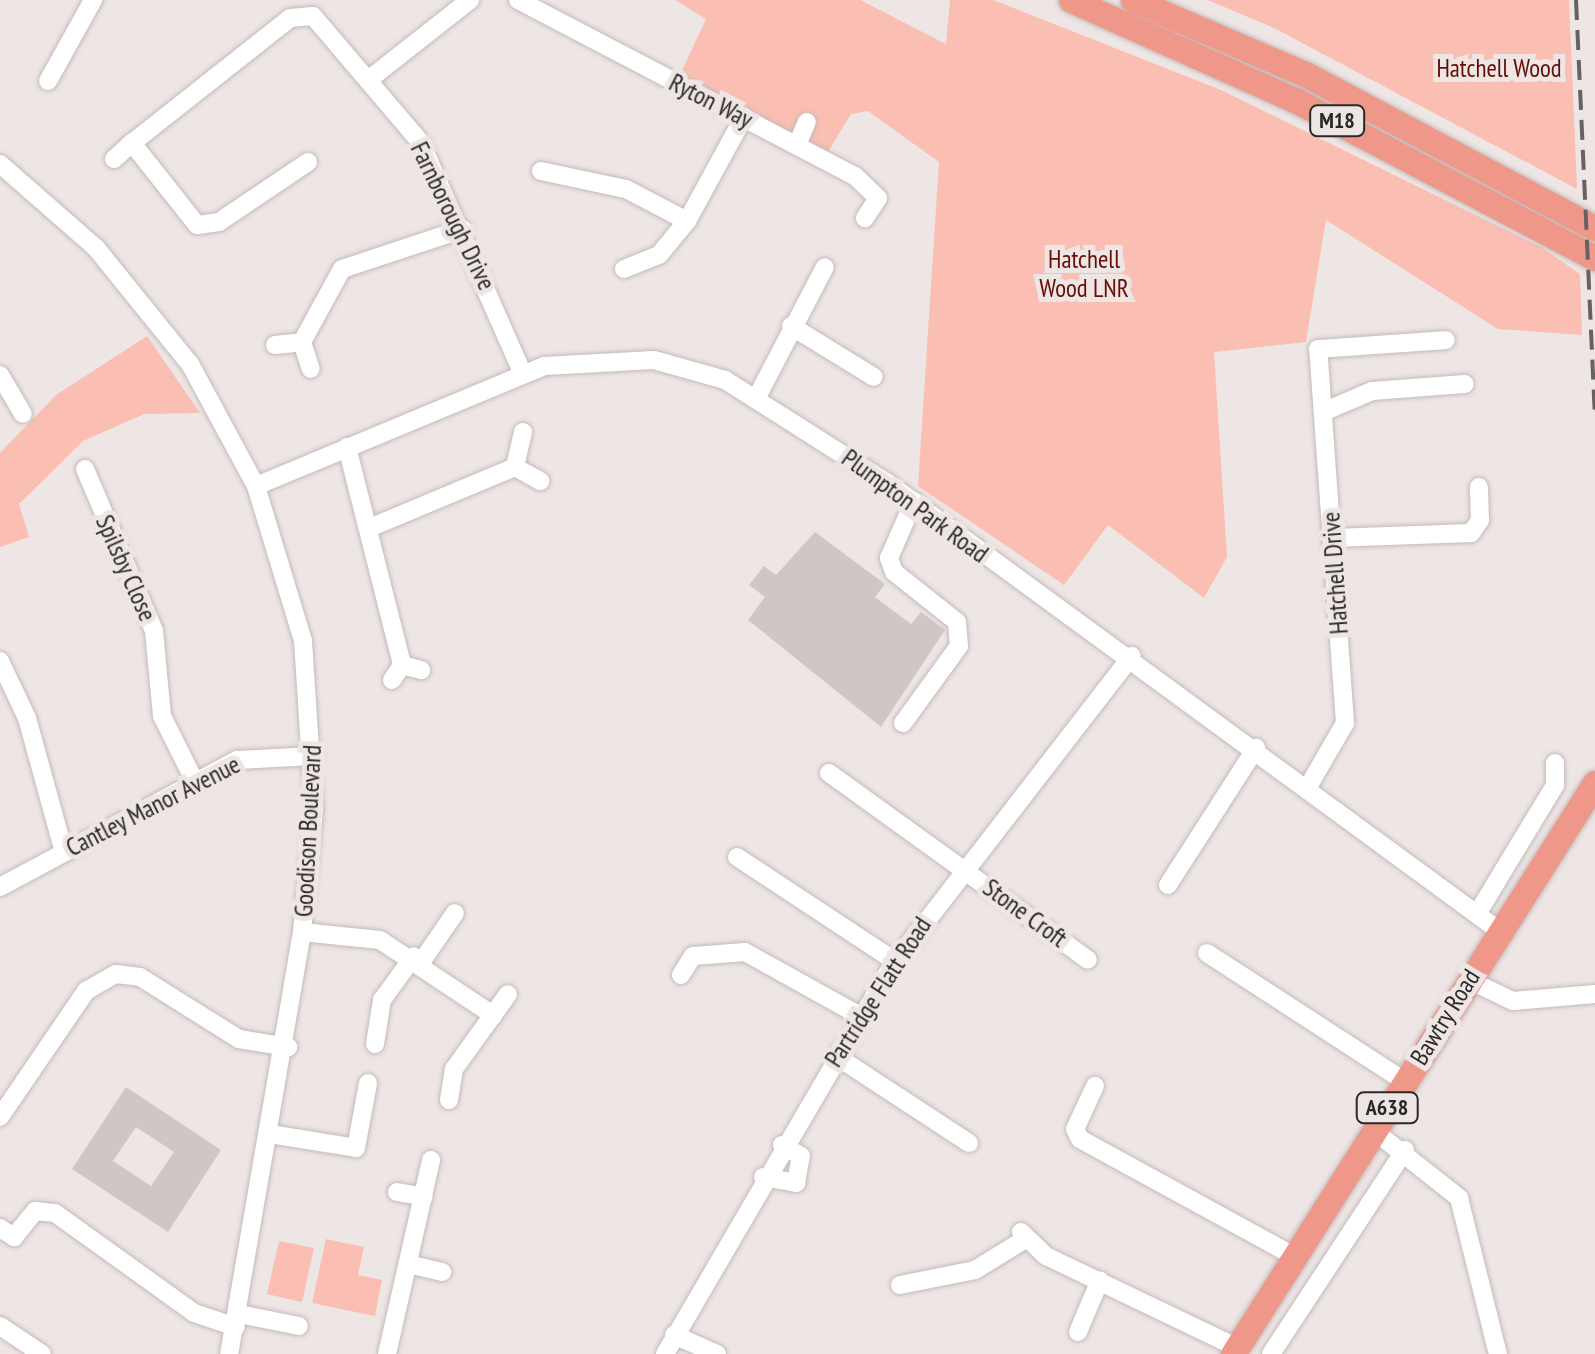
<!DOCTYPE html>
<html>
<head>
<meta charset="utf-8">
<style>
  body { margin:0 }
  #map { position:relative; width:1595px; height:1354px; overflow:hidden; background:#eee6e5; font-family:"PT Sans Narrow",sans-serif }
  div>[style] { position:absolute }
  .green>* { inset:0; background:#fabeb3 }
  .building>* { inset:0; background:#cfc7c6 }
  .roads { filter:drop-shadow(0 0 2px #c3bbba) drop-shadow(0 0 2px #c3bbba) }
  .minor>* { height:18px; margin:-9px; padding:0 9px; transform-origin:9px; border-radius:9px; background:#fff }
  .highway>* { height:25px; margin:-12.5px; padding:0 12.5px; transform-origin:12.5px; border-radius:12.5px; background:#ef9889 }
  .rail>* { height:4px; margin-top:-2px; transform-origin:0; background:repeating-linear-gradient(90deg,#666261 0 20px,transparent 0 30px) }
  span { translate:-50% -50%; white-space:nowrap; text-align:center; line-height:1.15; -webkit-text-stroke:10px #eee6e5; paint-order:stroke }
  .shield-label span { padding:2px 8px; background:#eee6e5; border:2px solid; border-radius:8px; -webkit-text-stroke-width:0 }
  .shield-label { font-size:22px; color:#2b2828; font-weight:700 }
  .park-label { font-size:25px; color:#660e05 }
  .street-label { font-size:25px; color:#2b2828 }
</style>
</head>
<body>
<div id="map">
  <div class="green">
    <div style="clip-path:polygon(675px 0,860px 0,946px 44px,950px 0,993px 0,1221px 90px,1541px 247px,1580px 274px,1582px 335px,1498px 329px,1326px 220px,1306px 342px,1214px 352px,1227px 557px,1204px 598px,1108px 525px,1064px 585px,918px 486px,939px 162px,868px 111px,851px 114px,826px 155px,676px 83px,706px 19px)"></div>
    <div style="clip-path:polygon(1208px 0,1569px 0,1577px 189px,1276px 29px)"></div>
    <div style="clip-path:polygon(147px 336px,200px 413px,144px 414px,83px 441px,19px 504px,29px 537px,0 547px,0 453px,56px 395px)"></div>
    <div style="clip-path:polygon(326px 1239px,364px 1247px,358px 1275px,382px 1280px,375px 1316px,312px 1303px)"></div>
    <div style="clip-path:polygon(279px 1241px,314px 1248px,302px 1302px,267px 1294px)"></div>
  </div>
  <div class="building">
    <div style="clip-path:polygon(815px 532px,885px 584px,875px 597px,911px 624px,921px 612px,945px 630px,881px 727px,748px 620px,765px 597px,749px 585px,764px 566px,776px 575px)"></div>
    <div style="clip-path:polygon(evenodd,126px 1087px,221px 1150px,168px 1232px,72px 1169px,126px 1087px,136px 1127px,174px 1152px,151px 1186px,113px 1161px,136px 1127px)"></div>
  </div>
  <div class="roads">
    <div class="minor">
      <div style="left:518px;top:0;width:380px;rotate:27.6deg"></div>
      <div style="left:855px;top:176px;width:32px;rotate:44deg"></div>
      <div style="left:878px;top:198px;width:24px;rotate:123deg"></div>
      <div style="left:372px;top:77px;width:125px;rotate:-38.2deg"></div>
      <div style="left:48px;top:81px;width:93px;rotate:-60.9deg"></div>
      <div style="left:797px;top:145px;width:25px;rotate:-67deg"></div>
      <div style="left:114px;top:159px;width:24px;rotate:-42deg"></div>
      <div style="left:308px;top:162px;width:107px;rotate:146deg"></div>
      <div style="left:219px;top:222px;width:22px;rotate:172deg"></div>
      <div style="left:197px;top:225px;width:105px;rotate:-128.4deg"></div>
      <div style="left:132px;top:143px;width:201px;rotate:-38.3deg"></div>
      <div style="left:290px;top:18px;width:23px;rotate:-5deg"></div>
      <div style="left:313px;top:16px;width:167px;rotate:49.6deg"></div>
      <div style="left:421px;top:143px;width:250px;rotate:66.2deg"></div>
      <div style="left:0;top:164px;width:128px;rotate:41.2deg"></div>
      <div style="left:96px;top:248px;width:149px;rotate:51deg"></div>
      <div style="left:190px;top:364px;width:139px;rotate:61.6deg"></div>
      <div style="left:256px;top:486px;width:162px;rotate:73.1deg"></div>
      <div style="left:303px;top:641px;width:168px;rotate:86.3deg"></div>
      <div style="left:314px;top:809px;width:124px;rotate:95.6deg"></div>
      <div style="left:302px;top:932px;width:428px;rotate:99.8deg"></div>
      <div style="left:541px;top:171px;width:87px;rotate:12deg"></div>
      <div style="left:626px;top:189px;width:69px;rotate:27.7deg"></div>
      <div style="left:624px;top:269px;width:38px;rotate:-22deg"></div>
      <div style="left:659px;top:255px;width:44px;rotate:-50.5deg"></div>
      <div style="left:687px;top:221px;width:119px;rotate:-61.3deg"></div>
      <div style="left:791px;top:326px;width:97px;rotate:31.6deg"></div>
      <div style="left:302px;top:342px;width:83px;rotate:-61.3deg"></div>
      <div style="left:342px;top:269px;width:127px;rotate:-18.3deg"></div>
      <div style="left:275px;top:345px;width:27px;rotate:-6deg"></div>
      <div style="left:302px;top:342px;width:28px;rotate:72deg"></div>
      <div style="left:0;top:375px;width:45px;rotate:59.5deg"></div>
      <div style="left:758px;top:395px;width:144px;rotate:-62.4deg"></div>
      <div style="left:1323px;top:412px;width:53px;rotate:-23.2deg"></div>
      <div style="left:1372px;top:391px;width:93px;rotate:-4.3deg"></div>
      <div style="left:523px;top:432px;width:36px;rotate:103deg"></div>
      <div style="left:515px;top:467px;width:29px;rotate:29deg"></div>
      <div style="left:347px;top:447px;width:225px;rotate:75.8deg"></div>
      <div style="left:85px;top:469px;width:176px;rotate:66.9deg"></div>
      <div style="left:154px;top:631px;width:85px;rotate:84.6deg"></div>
      <div style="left:162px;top:716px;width:72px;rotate:63.4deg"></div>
      <div style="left:256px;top:486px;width:312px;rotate:-22.6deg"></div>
      <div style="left:544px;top:366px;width:110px;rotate:-3.1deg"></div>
      <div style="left:654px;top:360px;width:74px;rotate:15.7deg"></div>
      <div style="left:725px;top:380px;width:198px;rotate:32.4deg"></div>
      <div style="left:892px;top:486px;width:755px;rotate:36.22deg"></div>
      <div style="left:374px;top:526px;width:153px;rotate:-22.7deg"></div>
      <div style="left:1332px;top:538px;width:139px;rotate:-2.1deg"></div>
      <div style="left:1471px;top:533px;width:16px;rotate:-55deg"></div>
      <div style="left:1480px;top:520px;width:33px;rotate:-92deg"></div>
      <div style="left:0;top:661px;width:63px;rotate:64.7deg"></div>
      <div style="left:27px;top:718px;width:139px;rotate:74.6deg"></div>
      <div style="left:392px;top:680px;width:18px;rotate:-56deg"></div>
      <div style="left:402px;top:665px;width:20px;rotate:15deg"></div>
      <div style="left:903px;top:723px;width:95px;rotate:-54deg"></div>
      <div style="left:959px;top:646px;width:24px;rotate:-95deg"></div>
      <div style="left:957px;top:622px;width:80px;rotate:-141.6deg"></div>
      <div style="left:894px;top:572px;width:15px;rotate:-110deg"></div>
      <div style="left:889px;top:558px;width:62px;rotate:-66.3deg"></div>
      <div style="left:829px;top:773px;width:319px;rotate:35.8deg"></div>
      <div style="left:1308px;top:787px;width:74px;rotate:-60deg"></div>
      <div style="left:1345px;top:723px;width:375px;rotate:-94.1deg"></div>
      <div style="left:1318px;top:349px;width:128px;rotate:-4deg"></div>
      <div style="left:737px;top:857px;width:189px;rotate:33.4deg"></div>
      <div style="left:1168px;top:885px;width:163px;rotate:-57.3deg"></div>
      <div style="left:0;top:887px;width:269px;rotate:-28.2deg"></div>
      <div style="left:237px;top:760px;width:77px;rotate:-3deg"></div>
      <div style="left:1477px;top:914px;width:151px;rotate:-58.8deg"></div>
      <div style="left:1555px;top:785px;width:22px;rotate:-90deg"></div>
      <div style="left:302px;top:932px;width:78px;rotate:5.9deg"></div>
      <div style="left:380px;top:940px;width:136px;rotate:33.6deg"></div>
      <div style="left:1207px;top:953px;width:235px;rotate:33deg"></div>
      <div style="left:422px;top:961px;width:58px;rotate:-55.5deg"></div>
      <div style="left:681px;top:975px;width:22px;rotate:-58deg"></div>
      <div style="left:693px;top:956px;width:52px;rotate:-4.4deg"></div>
      <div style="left:745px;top:952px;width:132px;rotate:29.1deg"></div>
      <div style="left:1467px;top:979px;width:51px;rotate:25.6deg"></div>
      <div style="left:1513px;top:1001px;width:82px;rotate:-4.9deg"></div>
      <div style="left:375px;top:1044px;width:45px;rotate:-81deg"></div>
      <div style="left:382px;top:1000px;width:54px;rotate:-54deg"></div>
      <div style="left:836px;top:1056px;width:159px;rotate:33.2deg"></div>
      <div style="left:1095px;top:1086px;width:47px;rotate:114.9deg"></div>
      <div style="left:1075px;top:1129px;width:11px;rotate:63deg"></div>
      <div style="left:1080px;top:1139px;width:242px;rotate:28.7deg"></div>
      <div style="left:449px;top:1100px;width:31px;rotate:-81deg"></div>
      <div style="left:454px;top:1069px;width:92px;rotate:-54.2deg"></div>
      <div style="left:0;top:1117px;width:153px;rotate:-55.7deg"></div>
      <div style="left:86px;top:991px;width:34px;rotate:-30deg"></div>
      <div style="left:116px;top:974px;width:24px;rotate:7deg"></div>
      <div style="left:140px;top:977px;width:117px;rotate:32.1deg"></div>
      <div style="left:239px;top:1039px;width:50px;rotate:9.3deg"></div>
      <div style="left:1373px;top:1130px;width:110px;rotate:38.3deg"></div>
      <div style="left:1459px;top:1198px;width:161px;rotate:76deg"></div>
      <div style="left:270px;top:1134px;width:87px;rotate:9.2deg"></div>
      <div style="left:356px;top:1148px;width:66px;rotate:-79.5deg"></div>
      <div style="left:763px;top:1177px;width:34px;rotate:10deg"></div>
      <div style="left:796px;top:1183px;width:27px;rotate:-80deg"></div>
      <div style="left:801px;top:1156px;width:22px;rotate:-150deg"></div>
      <div style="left:397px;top:1192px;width:27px;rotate:10deg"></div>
      <div style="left:0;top:1228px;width:17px;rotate:33deg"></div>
      <div style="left:14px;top:1237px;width:33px;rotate:-51deg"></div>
      <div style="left:35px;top:1211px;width:20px;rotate:6deg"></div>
      <div style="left:55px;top:1213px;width:171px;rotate:35.7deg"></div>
      <div style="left:194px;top:1313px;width:44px;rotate:18.4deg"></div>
      <div style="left:1021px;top:1232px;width:35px;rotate:44deg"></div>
      <div style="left:1046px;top:1256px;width:211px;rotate:25.6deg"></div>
      <div style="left:412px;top:1265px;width:31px;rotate:13deg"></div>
      <div style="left:900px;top:1285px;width:76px;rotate:-11.3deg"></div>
      <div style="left:975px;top:1270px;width:61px;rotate:-31.6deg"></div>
      <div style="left:239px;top:1314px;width:61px;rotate:11.3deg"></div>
      <div style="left:0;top:1326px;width:50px;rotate:33.7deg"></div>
      <div style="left:1078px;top:1332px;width:56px;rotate:-67.1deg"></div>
      <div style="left:674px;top:1335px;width:47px;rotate:23.8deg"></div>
      <div style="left:387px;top:1354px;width:199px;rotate:-77.2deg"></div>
      <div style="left:665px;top:1354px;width:450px;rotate:-59.7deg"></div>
      <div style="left:892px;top:966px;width:392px;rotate:-52.3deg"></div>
      <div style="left:1271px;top:1354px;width:244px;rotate:-56.7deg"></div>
    </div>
    <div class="highway">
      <div style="left:1071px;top:0;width:245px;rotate:24.1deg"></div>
      <div style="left:1295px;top:100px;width:339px;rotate:27.8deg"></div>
      <div style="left:1133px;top:0;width:189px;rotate:23.3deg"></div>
      <div style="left:1307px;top:75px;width:326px;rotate:28deg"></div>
      <div style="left:1233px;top:1354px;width:676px;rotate:-57.63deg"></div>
    </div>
  </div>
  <div class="rail">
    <div style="left:1576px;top:0;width:412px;rotate:87.4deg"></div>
  </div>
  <div class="shield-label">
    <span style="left:1337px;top:121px">M18</span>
    <span style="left:1387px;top:1108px">A638</span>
  </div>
  <div class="park-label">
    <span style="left:1499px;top:68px">Hatchell Wood</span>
    <span style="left:1084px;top:274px">Hatchell<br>Wood LNR</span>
  </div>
  <div class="street-label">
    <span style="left:711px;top:101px;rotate:27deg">Ryton Way</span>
    <span style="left:453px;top:216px;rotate:64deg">Farnborough Drive</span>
    <span style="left:915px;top:506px;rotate:36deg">Plumpton Park Road</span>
    <span style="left:126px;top:568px;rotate:66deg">Spilsby Close</span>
    <span style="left:1335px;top:573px;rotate:-94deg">Hatchell Drive</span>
    <span style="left:153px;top:806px;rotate:-27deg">Cantley Manor Avenue</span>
    <span style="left:308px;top:831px;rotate:-87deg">Goodison Boulevard</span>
    <span style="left:1025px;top:913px;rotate:36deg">Stone Croft</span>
    <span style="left:878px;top:992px;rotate:-57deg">Partridge Flatt Road</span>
    <span style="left:1445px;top:1017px;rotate:-58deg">Bawtry Road</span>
  </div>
</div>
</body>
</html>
